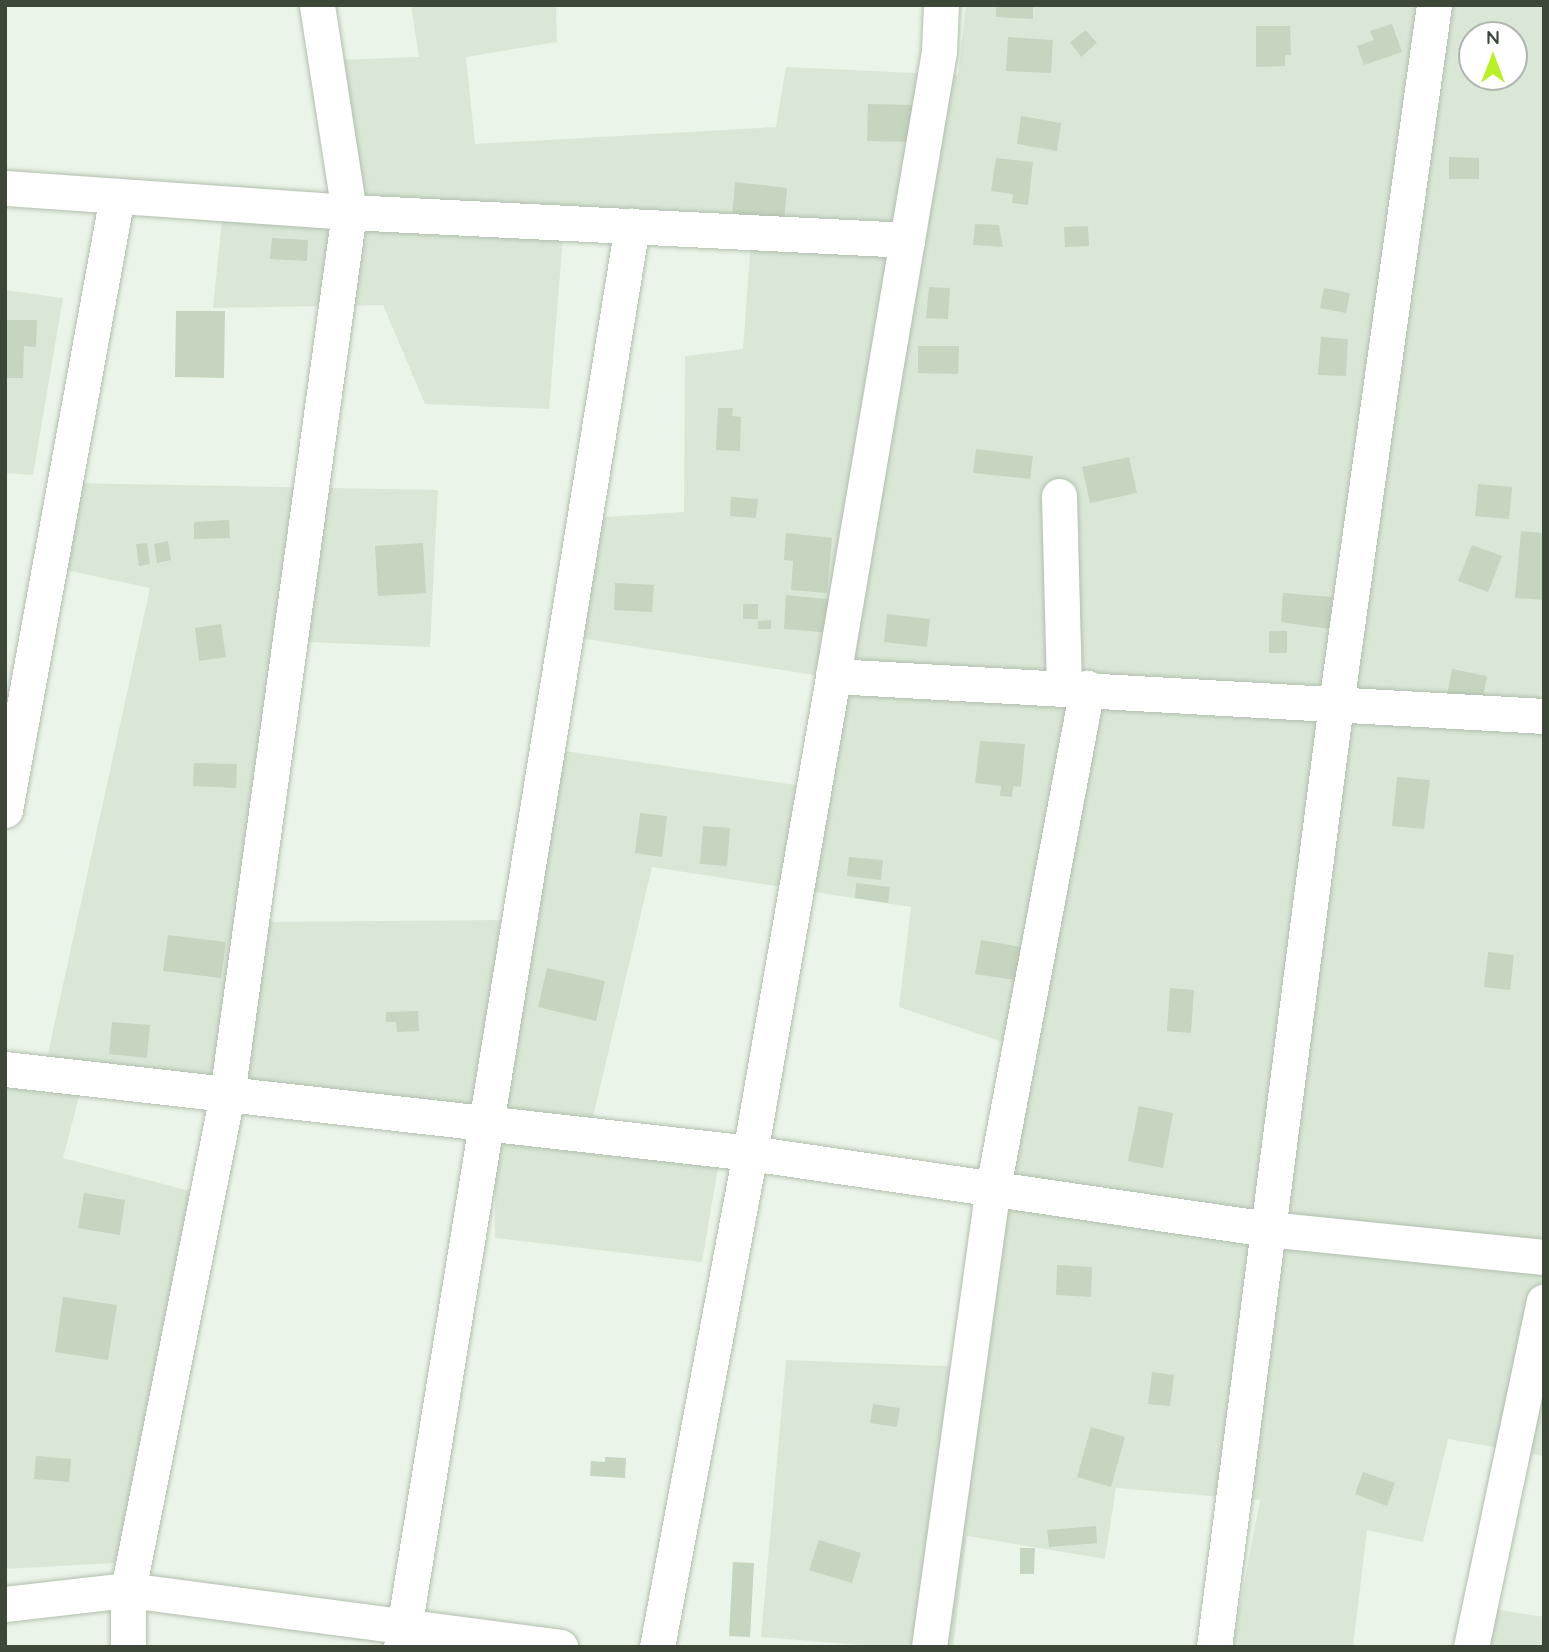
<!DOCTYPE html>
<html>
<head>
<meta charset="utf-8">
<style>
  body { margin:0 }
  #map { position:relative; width:1549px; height:1652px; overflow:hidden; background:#ebf4e9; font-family:Quicksand,sans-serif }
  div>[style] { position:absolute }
  .residential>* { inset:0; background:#dae7d7 }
  .building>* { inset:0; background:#c5d5bf }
  .roads { filter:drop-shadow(0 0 2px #b0bfac) drop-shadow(0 0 2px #b0bfac) }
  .minor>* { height:35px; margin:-17.5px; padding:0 17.5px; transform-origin:17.5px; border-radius:17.5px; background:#fff }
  span { translate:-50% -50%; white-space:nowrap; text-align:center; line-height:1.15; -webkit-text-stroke:7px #fff; paint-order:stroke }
  .frame { position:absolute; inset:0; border:7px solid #3c4738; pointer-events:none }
  .north { position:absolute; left:1458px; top:21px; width:70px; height:70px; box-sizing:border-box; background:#fff; border:2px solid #b1b5af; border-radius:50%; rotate:0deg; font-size:19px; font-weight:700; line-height:28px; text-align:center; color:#3c4738 }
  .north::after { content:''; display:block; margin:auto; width:24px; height:32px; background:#b8f024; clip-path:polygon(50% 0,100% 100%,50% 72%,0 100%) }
</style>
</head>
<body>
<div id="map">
  <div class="residential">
    <div style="clip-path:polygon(evenodd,411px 5px,556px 5px,557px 42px,466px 57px,475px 144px,776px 127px,786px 67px,958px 75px,966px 5px,1544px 5px,1544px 1456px,1448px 1439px,1423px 1542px,1367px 1530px,1353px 1647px,1232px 1647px,1260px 1500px,1116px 1488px,1105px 1559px,967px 1536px,953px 1647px,884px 1647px,761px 1637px,786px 1360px,971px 1367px,1038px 1054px,899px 1007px,911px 907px,652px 867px,593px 1117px,722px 1144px,702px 1262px,495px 1238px,495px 1113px,84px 1077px,63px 1158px,213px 1197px,132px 1562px,5px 1569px,5px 1075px,43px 1076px,150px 588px,52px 567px,67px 483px,438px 490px,430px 647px,284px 641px,264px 922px,504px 920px,551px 749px,809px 787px,827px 677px,580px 638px,590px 518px,684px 512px,685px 356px,743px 349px,751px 240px,563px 238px,549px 409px,425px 404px,383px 305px,213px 308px,223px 210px,358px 208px,335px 60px,419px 57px,411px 5px,1472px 35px,1514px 35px,1514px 77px,1472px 77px,1472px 35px)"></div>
    <div style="clip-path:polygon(5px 290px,63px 298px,33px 475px,5px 473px)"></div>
    <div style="clip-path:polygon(1487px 1608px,1544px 1617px,1544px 1647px,1481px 1647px)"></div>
  </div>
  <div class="building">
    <div style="clip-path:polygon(996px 5px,1033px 5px,1033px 19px,996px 17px)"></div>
    <div style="clip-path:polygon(1392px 24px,1402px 52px,1364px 65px,1357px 46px,1374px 40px,1370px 31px)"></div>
    <div style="clip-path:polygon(1256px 26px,1290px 26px,1291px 55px,1285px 55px,1285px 66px,1256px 67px)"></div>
    <div style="clip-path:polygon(1086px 30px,1097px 43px,1081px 57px,1070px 42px)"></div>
    <div style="clip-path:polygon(1008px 37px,1053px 40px,1051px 73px,1006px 71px)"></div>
    <div style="clip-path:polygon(868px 104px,912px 105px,912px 142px,867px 141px)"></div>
    <div style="clip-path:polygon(1021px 116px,1061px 123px,1057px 151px,1017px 144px)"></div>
    <div style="clip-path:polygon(1449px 157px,1479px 158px,1479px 179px,1449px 179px)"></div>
    <div style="clip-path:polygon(996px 158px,1033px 162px,1028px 205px,1012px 203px,1013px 194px,991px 191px)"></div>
    <div style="clip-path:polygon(735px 182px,787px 188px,784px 224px,732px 219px)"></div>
    <div style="clip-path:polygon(975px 224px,999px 225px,1003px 247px,973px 245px)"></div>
    <div style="clip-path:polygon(1088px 226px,1089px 246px,1065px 247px,1064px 227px)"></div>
    <div style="clip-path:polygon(272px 238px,308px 240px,307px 261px,270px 259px)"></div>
    <div style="clip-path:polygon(929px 287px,950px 288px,948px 319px,926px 318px)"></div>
    <div style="clip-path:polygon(1324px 288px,1350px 293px,1346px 313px,1320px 308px)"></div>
    <div style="clip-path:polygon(176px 311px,225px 311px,224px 378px,175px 377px)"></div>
    <div style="clip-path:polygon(5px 320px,37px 320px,36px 347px,24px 346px,23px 378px,5px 378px)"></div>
    <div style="clip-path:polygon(1321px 337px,1348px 339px,1346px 376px,1318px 375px)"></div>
    <div style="clip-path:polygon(918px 346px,959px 346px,958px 374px,918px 373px)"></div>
    <div style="clip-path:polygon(718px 408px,733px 408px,732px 416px,741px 417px,740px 451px,716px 450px)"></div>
    <div style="clip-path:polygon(976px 449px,1033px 456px,1030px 479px,973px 473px)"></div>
    <div style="clip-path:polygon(1129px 457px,1137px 493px,1090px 503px,1082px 467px)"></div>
    <div style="clip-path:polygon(1478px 484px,1512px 487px,1509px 519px,1475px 516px)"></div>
    <div style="clip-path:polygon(731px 497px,758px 499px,756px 518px,730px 516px)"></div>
    <div style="clip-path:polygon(229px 520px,230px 538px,194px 539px,194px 522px)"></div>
    <div style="clip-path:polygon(1521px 531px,1544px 533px,1544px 600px,1515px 598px)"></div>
    <div style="clip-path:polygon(786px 533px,832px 538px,827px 593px,791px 590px,793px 561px,784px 560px)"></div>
    <div style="clip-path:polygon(168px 541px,171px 560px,157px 563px,154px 544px)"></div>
    <div style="clip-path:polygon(147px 543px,150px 564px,139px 566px,136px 544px)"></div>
    <div style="clip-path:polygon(423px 543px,426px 593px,378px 596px,375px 546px)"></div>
    <div style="clip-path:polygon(1472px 545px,1502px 556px,1488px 592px,1458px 581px)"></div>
    <div style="clip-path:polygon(615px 583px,654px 585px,652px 612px,614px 610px)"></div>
    <div style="clip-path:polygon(1283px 593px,1332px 597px,1329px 629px,1281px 622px)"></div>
    <div style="clip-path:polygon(786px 595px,836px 600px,833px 633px,784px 629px)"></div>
    <div style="clip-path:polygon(743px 604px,758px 604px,758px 619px,743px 619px)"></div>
    <div style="clip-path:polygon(887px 614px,930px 619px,927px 647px,884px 642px)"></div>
    <div style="clip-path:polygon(771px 620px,771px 629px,758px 629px,758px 621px)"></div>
    <div style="clip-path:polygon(221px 624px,226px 657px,199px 661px,195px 628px)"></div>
    <div style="clip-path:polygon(1269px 631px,1287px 631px,1287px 653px,1269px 653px)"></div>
    <div style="clip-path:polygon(1452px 669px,1487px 676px,1482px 702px,1447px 695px)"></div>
    <div style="clip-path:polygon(980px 741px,1025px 744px,1021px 787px,1013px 786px,1012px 797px,1000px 796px,1001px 786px,975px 783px)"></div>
    <div style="clip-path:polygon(194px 763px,237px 764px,236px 788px,193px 786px)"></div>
    <div style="clip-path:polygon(1397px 777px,1430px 780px,1424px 829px,1392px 826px)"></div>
    <div style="clip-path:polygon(640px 813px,667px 816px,662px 857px,635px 853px)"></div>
    <div style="clip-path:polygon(703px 826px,730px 828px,727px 866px,700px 864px)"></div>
    <div style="clip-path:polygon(849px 857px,883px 860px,881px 880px,847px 876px)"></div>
    <div style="clip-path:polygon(856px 883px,890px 887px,888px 903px,855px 898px)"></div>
    <div style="clip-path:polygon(168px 935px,226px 942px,221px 978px,163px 971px)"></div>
    <div style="clip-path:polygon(981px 940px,1026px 948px,1021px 981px,975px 974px)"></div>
    <div style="clip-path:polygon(1488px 952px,1514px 955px,1510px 990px,1484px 987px)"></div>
    <div style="clip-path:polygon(547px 968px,605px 981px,596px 1021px,538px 1007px)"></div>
    <div style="clip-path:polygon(1170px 988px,1194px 990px,1191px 1033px,1167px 1031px)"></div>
    <div style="clip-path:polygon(418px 1011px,419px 1031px,397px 1032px,396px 1022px,386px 1022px,386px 1012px)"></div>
    <div style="clip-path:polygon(112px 1022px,150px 1025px,147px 1058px,109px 1054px)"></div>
    <div style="clip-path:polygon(1139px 1106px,1173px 1113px,1163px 1168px,1128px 1161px)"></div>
    <div style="clip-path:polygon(84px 1193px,125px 1200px,120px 1235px,78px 1228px)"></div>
    <div style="clip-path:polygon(1057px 1265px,1092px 1267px,1091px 1297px,1056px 1295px)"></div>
    <div style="clip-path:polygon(63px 1297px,117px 1305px,108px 1360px,55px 1352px)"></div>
    <div style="clip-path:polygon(1152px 1372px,1174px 1375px,1170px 1406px,1148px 1404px)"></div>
    <div style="clip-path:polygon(873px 1404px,900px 1408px,897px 1427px,870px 1423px)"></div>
    <div style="clip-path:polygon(1091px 1427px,1125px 1437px,1111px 1487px,1077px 1477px)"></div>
    <div style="clip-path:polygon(36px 1456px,71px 1459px,69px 1482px,34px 1479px)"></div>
    <div style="clip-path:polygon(605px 1457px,626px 1458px,625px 1478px,590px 1476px,591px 1461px,605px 1462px)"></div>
    <div style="clip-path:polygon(1363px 1472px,1395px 1483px,1387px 1506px,1355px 1494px)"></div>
    <div style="clip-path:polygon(1096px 1526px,1097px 1543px,1049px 1547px,1047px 1530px)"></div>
    <div style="clip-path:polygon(819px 1540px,861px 1553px,852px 1583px,809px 1570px)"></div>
    <div style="clip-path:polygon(1020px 1548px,1035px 1548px,1034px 1574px,1020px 1574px)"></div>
    <div style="clip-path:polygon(733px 1562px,754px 1563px,750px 1637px,729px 1636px)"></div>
  </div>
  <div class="roads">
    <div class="minor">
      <div style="left:5px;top:188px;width:345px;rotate:4deg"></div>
      <div style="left:349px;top:212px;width:559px;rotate:2.87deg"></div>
      <div style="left:1059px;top:496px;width:191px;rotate:88.5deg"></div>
      <div style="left:833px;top:676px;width:712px;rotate:3.22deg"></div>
      <div style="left:5px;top:810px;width:624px;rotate:-79.66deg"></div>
      <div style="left:5px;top:1069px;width:750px;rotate:6.43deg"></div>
      <div style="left:750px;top:1153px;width:524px;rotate:8.35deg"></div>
      <div style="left:1268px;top:1229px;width:277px;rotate:5.8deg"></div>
      <div style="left:5px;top:1604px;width:124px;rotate:-6.5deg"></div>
      <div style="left:128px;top:1590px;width:436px;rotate:7.5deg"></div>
      <div style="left:128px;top:1647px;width:57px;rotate:-90deg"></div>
      <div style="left:128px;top:1590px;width:505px;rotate:-78.69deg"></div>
      <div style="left:227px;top:1095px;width:891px;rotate:-82.13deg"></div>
      <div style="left:349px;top:212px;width:209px;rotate:-98.8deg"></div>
      <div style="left:401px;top:1647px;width:1440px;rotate:-80.77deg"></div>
      <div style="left:657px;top:1647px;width:503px;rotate:-79.34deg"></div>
      <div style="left:750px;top:1153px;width:484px;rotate:-80.1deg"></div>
      <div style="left:833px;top:676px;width:634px;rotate:-80.37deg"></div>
      <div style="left:939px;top:51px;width:46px;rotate:-87.5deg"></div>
      <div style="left:929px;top:1647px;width:463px;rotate:-82.1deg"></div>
      <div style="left:993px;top:1188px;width:509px;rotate:-79.35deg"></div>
      <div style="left:1214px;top:1647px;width:951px;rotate:-82.63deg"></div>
      <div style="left:1336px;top:704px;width:706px;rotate:-82.02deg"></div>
      <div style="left:1471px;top:1647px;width:353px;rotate:-78.1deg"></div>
    </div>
  </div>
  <div class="frame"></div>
  <div class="north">N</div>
</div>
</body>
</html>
